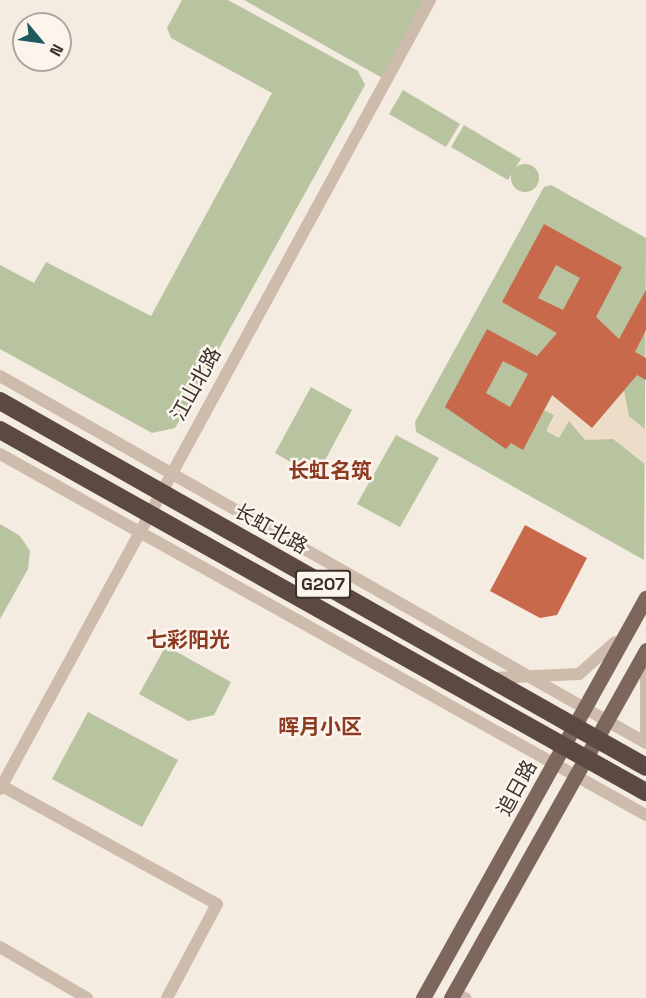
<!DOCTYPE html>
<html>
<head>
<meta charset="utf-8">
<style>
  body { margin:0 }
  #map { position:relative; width:646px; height:998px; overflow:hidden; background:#f4ebe1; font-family:"Space Grotesk","Noto Sans SC",sans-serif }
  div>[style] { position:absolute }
  .green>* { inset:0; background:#b8c4a0 }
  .round { border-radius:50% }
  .plaza>* { inset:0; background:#ecdcc8 }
  .building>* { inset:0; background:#c8694b }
  .minor>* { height:12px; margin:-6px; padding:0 6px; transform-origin:6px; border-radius:6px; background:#cdbbac }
  .major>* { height:15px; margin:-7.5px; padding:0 7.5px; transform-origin:7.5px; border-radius:7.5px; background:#7d675c }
  .highway>* { height:18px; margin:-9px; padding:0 9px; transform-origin:9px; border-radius:9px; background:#5c4a42 }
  span { translate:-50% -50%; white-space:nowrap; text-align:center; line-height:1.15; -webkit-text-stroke:5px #fbf5ee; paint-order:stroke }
  .shield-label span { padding:2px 4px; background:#fbf5ee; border:2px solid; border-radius:4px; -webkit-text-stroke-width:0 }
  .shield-label { font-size:18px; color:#3b302b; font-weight:700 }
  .street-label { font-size:20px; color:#3b302b }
  .neighbourhood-label { font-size:21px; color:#8c3b22; font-weight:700 }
  .north { position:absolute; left:12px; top:12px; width:60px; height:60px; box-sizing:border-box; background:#fbf5ee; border:2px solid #aea6a0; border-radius:50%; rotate:119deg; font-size:16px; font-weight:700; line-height:24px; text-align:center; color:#3b302b }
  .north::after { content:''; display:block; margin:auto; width:21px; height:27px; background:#1f5a5e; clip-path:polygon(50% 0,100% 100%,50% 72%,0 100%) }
</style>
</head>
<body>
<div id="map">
  <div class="green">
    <div style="clip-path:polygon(182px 0,228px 0,358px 71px,365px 85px,175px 428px,152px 433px,0 349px,0 265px,34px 283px,46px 262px,151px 316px,272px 93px,171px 38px,167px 28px)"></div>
    <div style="clip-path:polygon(244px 0,430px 0,386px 80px)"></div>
    <div style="clip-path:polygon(403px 90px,460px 124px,446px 147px,389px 114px)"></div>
    <div style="clip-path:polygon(464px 125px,521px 159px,508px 180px,451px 147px)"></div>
    <div class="round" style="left:511px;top:164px;width:28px;height:28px"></div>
    <div style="clip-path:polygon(551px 185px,646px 238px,644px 560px,416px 432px,415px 422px,544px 187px)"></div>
    <div style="clip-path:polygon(311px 387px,352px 410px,316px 477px,275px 453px)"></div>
    <div style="clip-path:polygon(396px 435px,439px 458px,400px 527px,357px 504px)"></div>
    <div style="clip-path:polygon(0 524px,20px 536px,30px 551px,28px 569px,0 619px)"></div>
    <div style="clip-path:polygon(166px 646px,231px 682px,214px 715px,188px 721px,139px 694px)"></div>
    <div style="clip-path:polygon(88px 712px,178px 760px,142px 827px,52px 779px)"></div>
  </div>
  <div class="plaza">
    <div style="clip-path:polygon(624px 391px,629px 416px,646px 430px,646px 465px,613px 439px,585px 440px,569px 421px,559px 438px,546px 431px,554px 415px,544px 410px,553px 395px,592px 427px)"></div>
  </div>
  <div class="building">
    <div style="clip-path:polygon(evenodd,544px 224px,622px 267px,596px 317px,619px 339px,646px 290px,646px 330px,635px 352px,646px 358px,646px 380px,637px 375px,592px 428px,552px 395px,523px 450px,511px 443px,506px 449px,445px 407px,487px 329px,537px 356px,557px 333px,502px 302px,544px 224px,556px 265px,580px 278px,563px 310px,538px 298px,556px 265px,544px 224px,503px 361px,528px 374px,510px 407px,486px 393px,503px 361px)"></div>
    <div style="clip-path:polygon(525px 525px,587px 558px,557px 615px,540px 618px,490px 591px)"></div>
  </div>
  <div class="minor">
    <div style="left:0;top:376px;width:743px;rotate:29.6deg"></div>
    <div style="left:0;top:454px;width:740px;rotate:29.2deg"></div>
    <div style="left:646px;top:673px;width:58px;rotate:90deg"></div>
    <div style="left:493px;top:678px;width:86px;rotate:-2.7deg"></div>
    <div style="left:579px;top:674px;width:48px;rotate:-41.6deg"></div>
    <div style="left:2px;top:786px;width:245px;rotate:28.8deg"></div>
    <div style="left:217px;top:904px;width:106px;rotate:118deg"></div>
    <div style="left:0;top:789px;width:899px;rotate:-61.41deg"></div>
    <div style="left:0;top:947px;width:101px;rotate:30.4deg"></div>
    <div style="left:454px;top:992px;width:13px;rotate:29deg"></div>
  </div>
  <div class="major">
    <div style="left:423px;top:998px;width:458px;rotate:-60.9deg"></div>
    <div style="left:451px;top:998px;width:399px;rotate:-60.7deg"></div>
  </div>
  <div class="highway">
    <div style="left:0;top:401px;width:742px;rotate:29.53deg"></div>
    <div style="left:0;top:430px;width:741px;rotate:29.27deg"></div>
  </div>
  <div class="shield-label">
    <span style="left:323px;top:584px">G207</span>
  </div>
  <div class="street-label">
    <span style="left:196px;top:384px;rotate:-61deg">江山北路</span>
    <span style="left:271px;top:529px;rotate:29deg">长虹北路</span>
    <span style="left:517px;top:788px;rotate:-61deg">追日路</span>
  </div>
  <div class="neighbourhood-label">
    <span style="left:330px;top:471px">长虹名筑</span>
    <span style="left:188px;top:640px">七彩阳光</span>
    <span style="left:320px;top:727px">晖月小区</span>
  </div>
  <div class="north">N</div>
</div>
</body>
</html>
